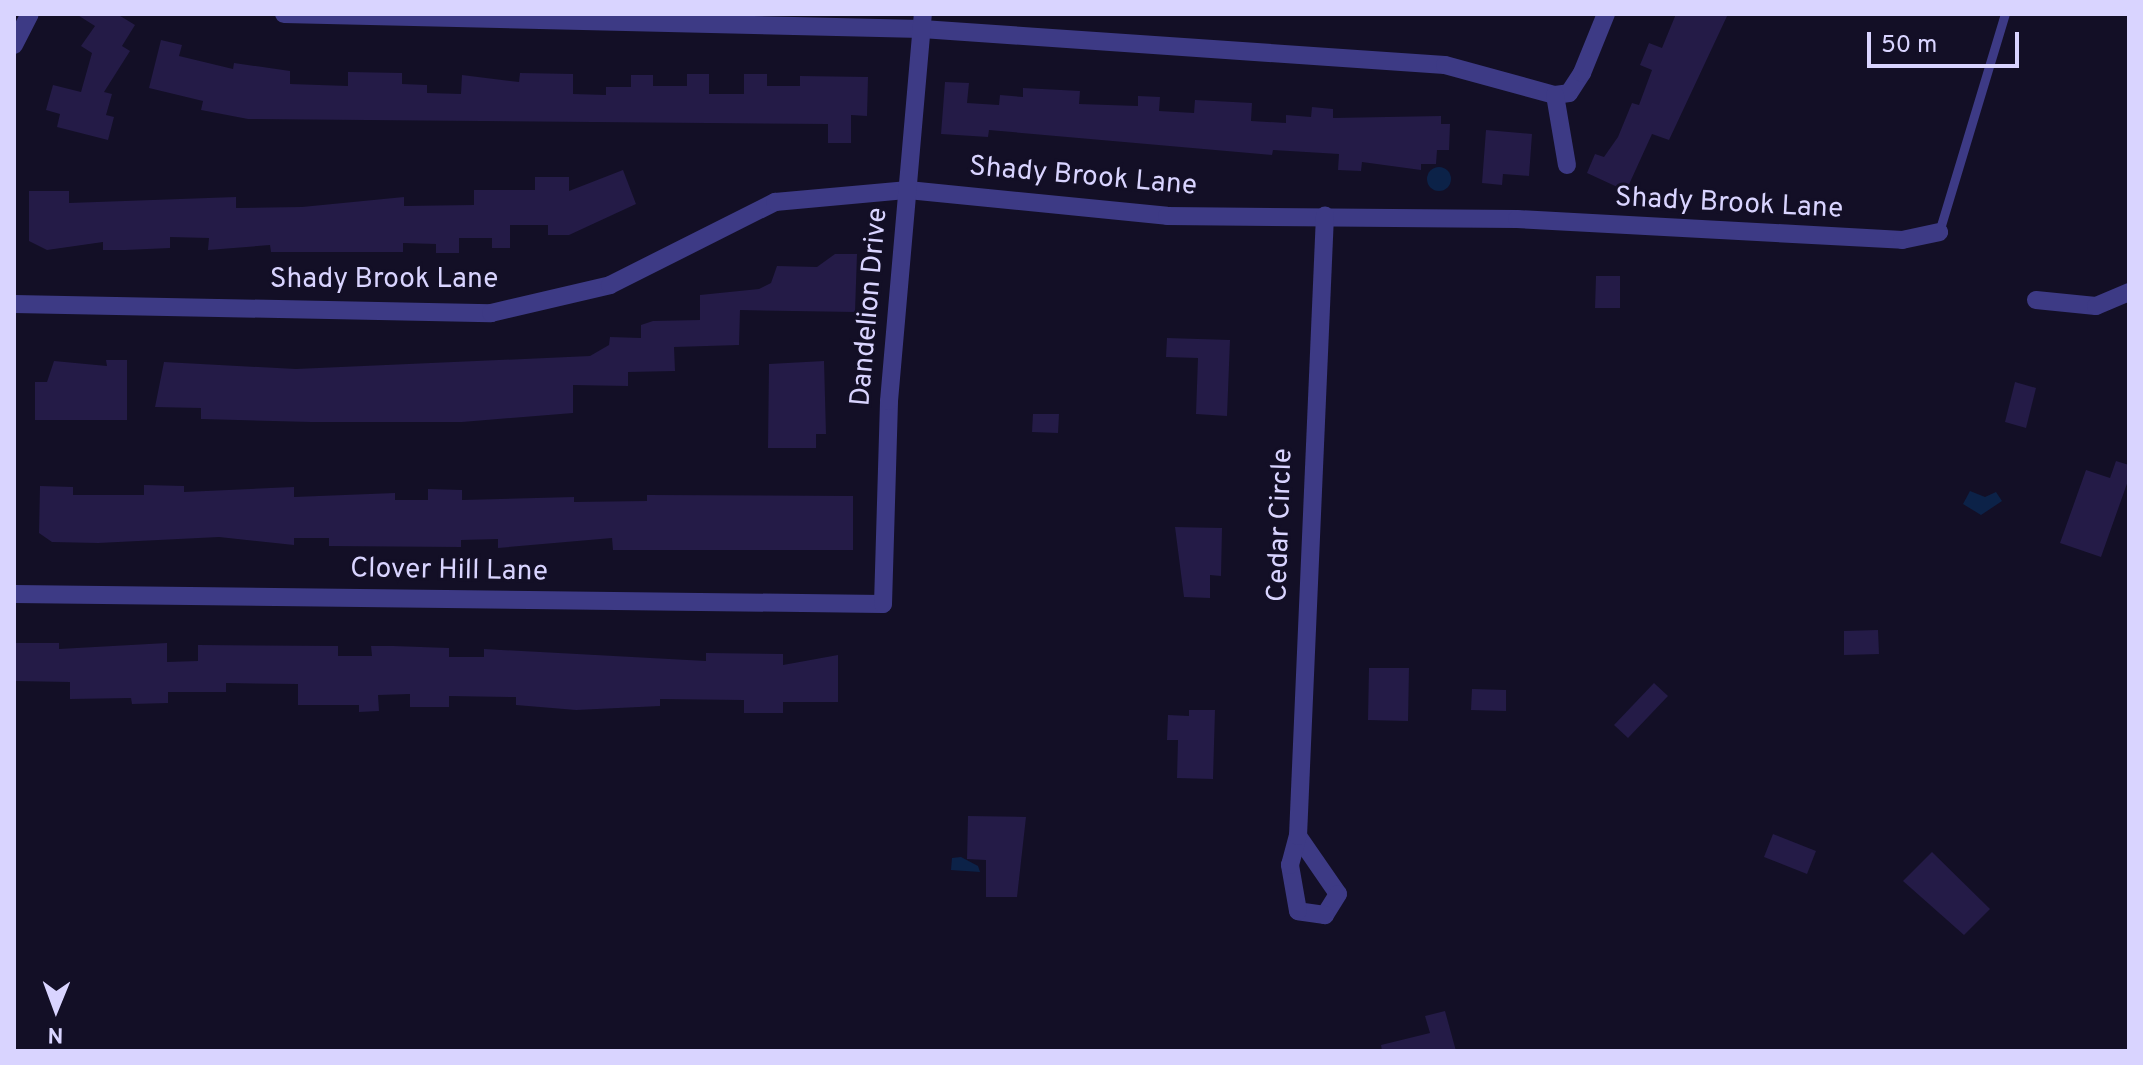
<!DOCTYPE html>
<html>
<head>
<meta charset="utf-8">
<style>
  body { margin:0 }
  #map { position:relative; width:2143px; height:1065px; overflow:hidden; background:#130f26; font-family:Overpass,sans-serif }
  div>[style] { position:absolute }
  .water>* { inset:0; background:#0c2248 }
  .round { border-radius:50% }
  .building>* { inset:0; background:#241b47 }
  .service>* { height:9px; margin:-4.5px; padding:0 4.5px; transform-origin:4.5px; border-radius:4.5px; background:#3d3a85 }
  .minor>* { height:18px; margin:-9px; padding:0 9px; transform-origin:9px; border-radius:9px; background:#3d3a85 }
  span { translate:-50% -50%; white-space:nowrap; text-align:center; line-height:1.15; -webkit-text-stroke:6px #130f26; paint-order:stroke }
  .street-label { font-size:28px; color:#d9d4ff }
  .frame { position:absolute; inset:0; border:16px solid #d9d4ff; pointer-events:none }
  .north { position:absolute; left:16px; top:969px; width:80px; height:80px; -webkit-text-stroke:6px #130f26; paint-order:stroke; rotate:181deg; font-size:22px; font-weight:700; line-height:32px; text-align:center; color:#d9d4ff }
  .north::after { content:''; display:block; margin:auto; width:28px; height:36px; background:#d9d4ff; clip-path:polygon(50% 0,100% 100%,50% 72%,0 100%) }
  .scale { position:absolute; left:1867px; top:32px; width:152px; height:36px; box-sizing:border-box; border:4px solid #d9d4ff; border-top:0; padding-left:10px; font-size:24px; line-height:28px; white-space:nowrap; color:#d9d4ff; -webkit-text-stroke:6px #130f26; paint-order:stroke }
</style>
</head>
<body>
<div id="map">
  <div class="water">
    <div class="round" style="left:1427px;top:167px;width:24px;height:24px"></div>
    <div style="clip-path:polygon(1970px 491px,1985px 497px,1996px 492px,2002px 501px,1981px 515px,1963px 504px)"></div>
    <div style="clip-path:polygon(961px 857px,978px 866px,980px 872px,951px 870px,952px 858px)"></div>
  </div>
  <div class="building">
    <div style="clip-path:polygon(76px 14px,117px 14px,135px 25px,122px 46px,130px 51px,104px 92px,112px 94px,106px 115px,114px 117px,108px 140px,57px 127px,60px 114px,46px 110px,53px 85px,81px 92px,92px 53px,81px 46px,95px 26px)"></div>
    <div style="clip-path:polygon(1676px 14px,1728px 14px,1669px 140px,1652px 134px,1626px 191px,1587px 173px,1595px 154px,1604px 157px,1618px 137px,1632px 103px,1639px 105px,1652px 70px,1640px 65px,1649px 43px,1662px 48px)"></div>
    <div style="clip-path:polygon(161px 40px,182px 45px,179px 56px,233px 69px,234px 63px,290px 71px,290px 84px,348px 86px,348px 72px,402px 73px,402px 84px,427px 85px,427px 93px,461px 94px,462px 75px,519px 82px,520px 73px,573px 74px,573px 94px,606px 95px,606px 87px,631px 87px,631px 75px,653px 75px,653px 86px,687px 86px,687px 74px,709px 74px,709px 94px,744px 94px,744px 74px,767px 74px,767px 86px,800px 86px,800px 76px,868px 77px,867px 116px,851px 115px,851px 143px,828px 143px,828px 124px,248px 119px,201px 110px,203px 101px,149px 88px)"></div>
    <div style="clip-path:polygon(945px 82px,969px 83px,967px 103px,999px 105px,1000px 95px,1023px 97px,1023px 88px,1080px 91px,1079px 104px,1138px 106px,1138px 96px,1160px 97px,1159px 111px,1194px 113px,1195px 100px,1252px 103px,1251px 121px,1286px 123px,1286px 115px,1311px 117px,1312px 107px,1333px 109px,1333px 118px,1441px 116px,1441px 124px,1450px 124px,1449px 150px,1437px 150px,1436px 164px,1421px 164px,1421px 170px,1362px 162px,1361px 171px,1338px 170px,1339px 154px,1273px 150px,1272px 155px,989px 130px,988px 137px,941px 134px)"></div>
    <div style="clip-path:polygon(1486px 130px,1532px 134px,1529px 176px,1503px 174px,1502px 185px,1482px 183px)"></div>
    <div style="clip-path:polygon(623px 170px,636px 204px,569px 235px,548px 235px,548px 225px,510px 225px,510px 248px,492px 248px,492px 238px,459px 238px,459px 253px,436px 253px,436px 244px,403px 243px,403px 252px,271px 252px,270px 245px,208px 250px,209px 238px,170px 237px,170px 248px,125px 250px,103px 250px,103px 242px,47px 250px,29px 241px,29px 191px,69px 191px,69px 203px,236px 197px,236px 208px,302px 207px,404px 197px,404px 206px,474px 205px,474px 190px,535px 190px,535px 177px,569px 177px,569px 191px)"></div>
    <div style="clip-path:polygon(835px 254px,857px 254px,855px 312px,740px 310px,739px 345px,674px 347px,675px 371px,628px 372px,628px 386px,573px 385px,573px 413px,462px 422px,311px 422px,201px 419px,201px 408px,155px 407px,164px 362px,296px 369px,590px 356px,609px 345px,610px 337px,641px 338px,641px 325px,653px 321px,700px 320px,700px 295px,759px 289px,771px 283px,777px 266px,817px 267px)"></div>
    <div style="clip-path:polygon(1596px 276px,1620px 276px,1620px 308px,1595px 308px)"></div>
    <div style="clip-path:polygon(1167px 338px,1230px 340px,1227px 416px,1196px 414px,1198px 358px,1166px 357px)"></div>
    <div style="clip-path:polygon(106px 360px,127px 360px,127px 420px,35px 420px,35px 382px,47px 382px,54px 361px,107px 366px)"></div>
    <div style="clip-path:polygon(824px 361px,826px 434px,816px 434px,816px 448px,768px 448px,769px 364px)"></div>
    <div style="clip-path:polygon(2015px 382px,2036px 388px,2026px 428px,2005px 422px)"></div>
    <div style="clip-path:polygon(1033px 414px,1059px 414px,1058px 433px,1032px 432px)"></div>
    <div style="clip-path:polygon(2116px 461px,2129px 465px,2129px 478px,2101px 557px,2060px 543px,2086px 470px,2110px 478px)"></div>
    <div style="clip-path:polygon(144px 485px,184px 486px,184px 492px,294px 487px,294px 497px,395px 493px,395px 500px,428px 500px,428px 489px,462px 490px,462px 500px,574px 497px,574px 502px,647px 501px,647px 495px,853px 496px,853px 550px,613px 550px,612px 538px,498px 548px,498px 539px,461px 540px,461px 547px,329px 546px,329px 538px,294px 538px,294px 545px,219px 537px,98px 543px,52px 542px,39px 533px,40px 486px,73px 487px,73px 495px,144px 495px)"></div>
    <div style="clip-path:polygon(1175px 527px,1222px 528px,1221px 576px,1210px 575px,1210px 598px,1184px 597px)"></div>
    <div style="clip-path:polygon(1878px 630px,1879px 654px,1844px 655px,1844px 631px)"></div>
    <div style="clip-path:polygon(14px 643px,59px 643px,59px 649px,167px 643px,167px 662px,198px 661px,198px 645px,338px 646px,338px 656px,372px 656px,371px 646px,393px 646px,449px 648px,449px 657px,484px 657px,484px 649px,706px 661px,706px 653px,783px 654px,783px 665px,838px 655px,838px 702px,783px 702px,783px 713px,744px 713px,744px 700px,660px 699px,660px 706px,576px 710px,516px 705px,516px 697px,449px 696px,449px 707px,410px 707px,410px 694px,378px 695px,379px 711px,359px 712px,359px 705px,298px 705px,298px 684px,226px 683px,226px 692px,168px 692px,168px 703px,132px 704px,131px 698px,70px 699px,70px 682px,14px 681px)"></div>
    <div style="clip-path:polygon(1369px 668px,1409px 668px,1408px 721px,1368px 720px)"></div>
    <div style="clip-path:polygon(1654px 683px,1668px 696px,1628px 738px,1614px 725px)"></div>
    <div style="clip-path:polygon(1472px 689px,1506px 690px,1506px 711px,1471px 710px)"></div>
    <div style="clip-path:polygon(1189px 710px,1215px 710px,1213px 779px,1177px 778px,1178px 740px,1167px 740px,1168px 715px,1189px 716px)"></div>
    <div style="clip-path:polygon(968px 816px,1026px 817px,1017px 897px,986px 897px,986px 860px,967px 859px)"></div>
    <div style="clip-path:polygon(1773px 834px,1816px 851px,1807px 874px,1764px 857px)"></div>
    <div style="clip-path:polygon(1932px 852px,1990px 909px,1964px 935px,1903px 881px)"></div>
    <div style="clip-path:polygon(1445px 1011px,1456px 1051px,1382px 1051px,1381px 1045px,1430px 1033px,1425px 1016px)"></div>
  </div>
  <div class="service">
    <div style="left:1939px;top:232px;width:228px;rotate:-73.2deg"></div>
  </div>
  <div class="minor">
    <div style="left:284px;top:14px;width:638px;rotate:1.35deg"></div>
    <div style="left:922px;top:29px;width:524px;rotate:3.94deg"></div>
    <div style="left:1445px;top:65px;width:114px;rotate:15.3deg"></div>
    <div style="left:1555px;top:95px;width:14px;rotate:-8deg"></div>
    <div style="left:1569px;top:93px;width:24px;rotate:-57deg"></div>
    <div style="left:1582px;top:73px;width:64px;rotate:-67.9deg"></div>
    <div style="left:14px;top:45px;width:35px;rotate:-63deg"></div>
    <div style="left:1555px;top:95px;width:71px;rotate:80.3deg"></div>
    <div style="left:2036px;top:300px;width:60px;rotate:5.7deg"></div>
    <div style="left:2096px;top:306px;width:36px;rotate:-23deg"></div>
    <div style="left:14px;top:304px;width:477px;rotate:1.1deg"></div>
    <div style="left:491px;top:313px;width:122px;rotate:-13.2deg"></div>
    <div style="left:610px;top:285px;width:185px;rotate:-26.7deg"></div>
    <div style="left:775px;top:202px;width:134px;rotate:-5.2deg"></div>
    <div style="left:908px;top:190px;width:260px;rotate:5.7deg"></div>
    <div style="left:1167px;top:216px;width:350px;rotate:0.5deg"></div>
    <div style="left:1517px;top:219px;width:386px;rotate:3.1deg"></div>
    <div style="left:1902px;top:240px;width:38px;rotate:-12deg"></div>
    <div style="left:14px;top:594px;width:869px;rotate:0.66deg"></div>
    <div style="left:883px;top:604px;width:203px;rotate:-88.3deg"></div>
    <div style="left:889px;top:401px;width:388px;rotate:-85deg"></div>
    <div style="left:1298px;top:836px;width:70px;rotate:55.4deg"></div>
    <div style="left:1338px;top:894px;width:25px;rotate:122deg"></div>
    <div style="left:1325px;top:915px;width:27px;rotate:-172deg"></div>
    <div style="left:1298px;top:911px;width:47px;rotate:-99.9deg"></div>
    <div style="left:1290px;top:865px;width:30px;rotate:-75deg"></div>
    <div style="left:1298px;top:836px;width:621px;rotate:-87.51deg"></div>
  </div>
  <div class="street-label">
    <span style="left:1083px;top:177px;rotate:5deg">Shady Brook Lane</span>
    <span style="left:1729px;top:204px;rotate:3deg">Shady Brook Lane</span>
    <span style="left:384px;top:280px">Shady Brook Lane</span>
    <span style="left:870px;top:307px;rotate:-85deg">Dandelion Drive</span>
    <span style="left:1281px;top:525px;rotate:-88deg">Cedar Circle</span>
    <span style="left:449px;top:571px;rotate:1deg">Clover Hill Lane</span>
  </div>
  <div class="frame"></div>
  <div class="north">N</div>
  <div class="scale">50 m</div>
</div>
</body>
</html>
